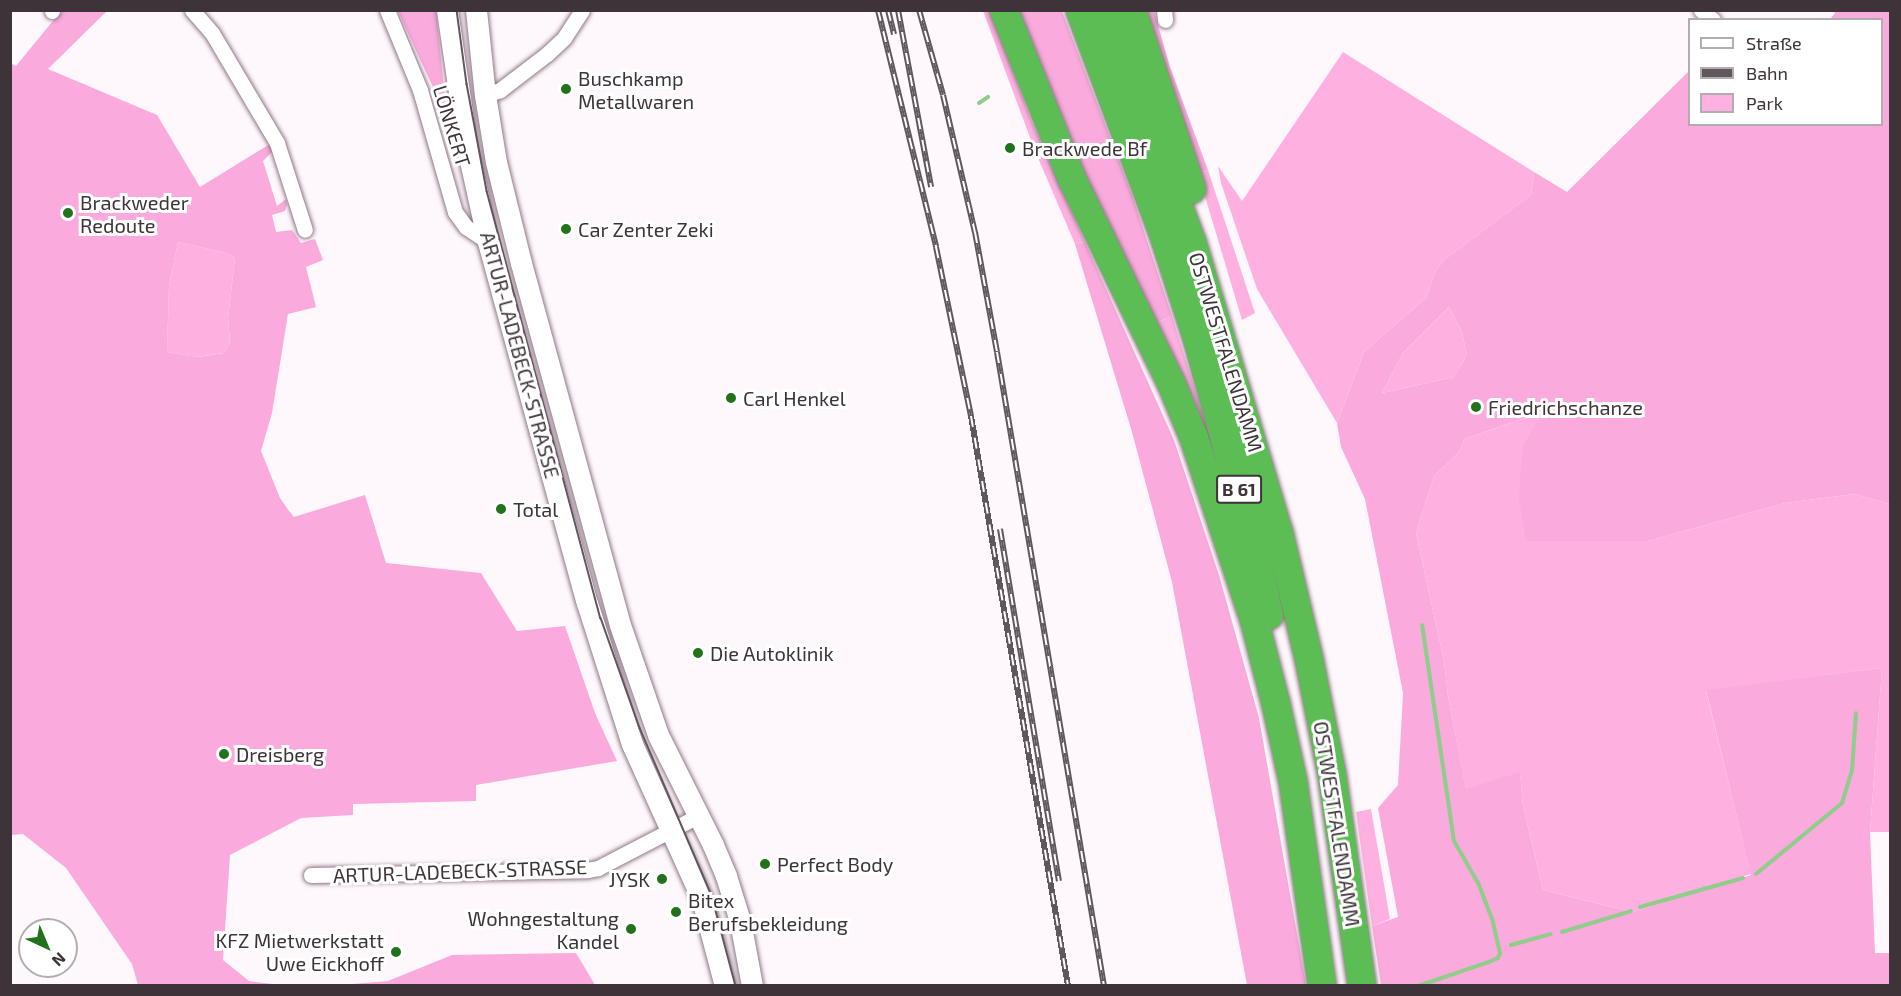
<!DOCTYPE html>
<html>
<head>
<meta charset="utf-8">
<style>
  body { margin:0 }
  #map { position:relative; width:1901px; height:996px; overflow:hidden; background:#fef8fc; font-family:"Exo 2",sans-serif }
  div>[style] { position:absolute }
  .green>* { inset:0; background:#feb1e0 }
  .forest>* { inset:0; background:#faaadc }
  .stream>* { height:4px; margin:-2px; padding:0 2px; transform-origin:2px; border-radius:2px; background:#90cc8a }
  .roads { filter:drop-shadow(0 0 2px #907887) drop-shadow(0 0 2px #907887) }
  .street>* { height:15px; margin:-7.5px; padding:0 7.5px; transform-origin:7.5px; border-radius:7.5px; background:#fff }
  .secondary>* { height:21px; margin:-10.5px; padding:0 10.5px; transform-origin:10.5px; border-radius:10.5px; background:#fff }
  .highway>* { height:28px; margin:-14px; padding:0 14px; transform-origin:14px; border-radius:14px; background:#5cbd54 }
  .tram>* { height:1.5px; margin:-0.75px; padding:0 0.75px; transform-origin:0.75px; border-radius:0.75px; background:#60575d }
  .rail>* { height:6px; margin-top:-3px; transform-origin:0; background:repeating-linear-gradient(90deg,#fff 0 11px,#60575d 0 22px); box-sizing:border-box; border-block:2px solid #60575d }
  .dots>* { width:16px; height:16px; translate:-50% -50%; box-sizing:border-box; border:3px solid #fff; border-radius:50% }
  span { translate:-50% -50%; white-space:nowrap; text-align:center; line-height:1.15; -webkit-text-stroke:6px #fff; paint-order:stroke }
  .shield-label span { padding:2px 4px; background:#fff; border:2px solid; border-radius:4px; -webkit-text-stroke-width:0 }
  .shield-label { font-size:18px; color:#3d3339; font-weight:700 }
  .poi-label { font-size:20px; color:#3d3339 }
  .left { translate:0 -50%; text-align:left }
  .right { translate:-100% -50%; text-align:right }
  .street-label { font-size:20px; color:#3d3339 }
  .frame { position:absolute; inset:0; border:12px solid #3d3339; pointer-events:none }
  .legend { position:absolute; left:1688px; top:18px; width:195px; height:108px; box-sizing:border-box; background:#fff; border:2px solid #b1adb0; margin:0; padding:8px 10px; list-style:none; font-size:18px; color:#3d3339 }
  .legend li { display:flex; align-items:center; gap:12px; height:30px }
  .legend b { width:30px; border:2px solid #b1adb0 }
  .north { position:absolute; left:18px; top:918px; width:60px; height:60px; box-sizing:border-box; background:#fff; border:2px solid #b1adb0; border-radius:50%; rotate:136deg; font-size:16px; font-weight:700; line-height:24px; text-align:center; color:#3d3339 }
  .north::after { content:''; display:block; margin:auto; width:21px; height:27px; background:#21721b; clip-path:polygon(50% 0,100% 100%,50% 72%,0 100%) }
</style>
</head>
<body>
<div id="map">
  <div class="green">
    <div style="clip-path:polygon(983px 11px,991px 11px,1031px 120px,1085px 242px,1075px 244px,1035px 151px)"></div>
    <div style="clip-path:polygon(1343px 52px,1534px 172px,1531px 195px,1444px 260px,1436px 270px,1426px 298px,1364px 352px,1337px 423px,1257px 289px,1221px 183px,1218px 166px,1242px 201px)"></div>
    <div style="clip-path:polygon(1208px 170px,1255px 313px,1242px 320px,1198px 173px)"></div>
    <div style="clip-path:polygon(178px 242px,227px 253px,235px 258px,228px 318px,230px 343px,224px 353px,197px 357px,167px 352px,169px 286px)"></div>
    <div style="clip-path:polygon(1449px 307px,1462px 333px,1467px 355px,1454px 377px,1382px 393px,1403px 353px)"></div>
    <div style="clip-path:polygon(1172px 316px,1209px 435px,1227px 507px,1150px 325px)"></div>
    <div style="clip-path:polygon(1544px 412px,1524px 442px,1526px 541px,1648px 541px,1785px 503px,1854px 494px,1890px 504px,1890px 832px,1870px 832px,1882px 668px,1706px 691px,1751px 874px,1632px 912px,1543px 890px,1523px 806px,1520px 773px,1466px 790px,1448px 696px,1444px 661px,1416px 533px,1434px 476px,1460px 451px,1464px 439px)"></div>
    <div style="clip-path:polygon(1371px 809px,1390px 919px,1372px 926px,1356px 812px)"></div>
  </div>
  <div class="forest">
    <div style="clip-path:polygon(evenodd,61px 11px,107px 11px,48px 69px,157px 115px,200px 187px,270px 144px,273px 151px,263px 161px,277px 206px,286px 199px,287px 205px,285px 211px,272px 215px,276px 232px,292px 230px,301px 243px,315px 239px,323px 260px,306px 267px,316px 307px,288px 314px,272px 413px,261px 451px,280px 498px,289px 511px,294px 517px,365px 495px,386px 563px,481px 573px,517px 631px,565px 626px,595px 713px,617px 761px,476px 785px,476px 801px,353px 804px,353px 815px,301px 818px,230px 855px,223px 960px,249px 981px,280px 985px,138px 985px,132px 964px,66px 868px,23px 834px,11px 835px,10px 63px,16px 66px,61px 11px,178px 242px,227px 253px,235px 258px,228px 318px,230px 343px,224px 353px,198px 357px,167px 352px,169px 286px,178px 242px)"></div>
    <div style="clip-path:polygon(398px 11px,436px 11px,447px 117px,418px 55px)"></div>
    <div style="clip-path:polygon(1013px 11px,1062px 11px,1133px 198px,1172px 316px,1150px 325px)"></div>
    <div style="clip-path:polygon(1144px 11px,1154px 11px,1170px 67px,1208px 170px,1198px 173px)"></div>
    <div style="clip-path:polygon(evenodd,1833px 11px,1890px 11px,1890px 504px,1854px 494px,1785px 503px,1648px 541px,1526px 541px,1519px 499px,1521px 464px,1524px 442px,1543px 412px,1464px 439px,1460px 451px,1434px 476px,1416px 533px,1444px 661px,1448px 696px,1466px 789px,1520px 772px,1523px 806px,1543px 890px,1632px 912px,1751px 875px,1706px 690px,1882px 668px,1870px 832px,1875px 953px,1890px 953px,1890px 985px,1381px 985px,1372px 926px,1398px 917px,1378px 808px,1398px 785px,1403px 693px,1365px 499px,1341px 447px,1337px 423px,1364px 352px,1426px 298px,1436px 270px,1444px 260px,1531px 195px,1534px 172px,1567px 192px,1689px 71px,1690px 124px,1882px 124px,1882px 20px,1830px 19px,1835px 13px,1833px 11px,1449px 307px,1462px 333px,1467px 355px,1454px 377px,1382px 393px,1403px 353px,1449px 307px)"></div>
    <div style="clip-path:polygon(1085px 242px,1174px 440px,1219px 575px,1259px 718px,1306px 985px,1247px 985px,1172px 582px,1132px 432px,1075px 244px)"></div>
    <div style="clip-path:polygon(576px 953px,595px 985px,341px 985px,388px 981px,452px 955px)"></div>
  </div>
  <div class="stream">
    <div style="left:979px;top:103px;width:11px;rotate:-34deg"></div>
    <div style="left:1756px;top:874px;width:112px;rotate:-39.5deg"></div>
    <div style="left:1842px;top:803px;width:34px;rotate:-73deg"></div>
    <div style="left:1852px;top:771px;width:58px;rotate:-86.1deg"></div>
    <div style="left:1640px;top:907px;width:107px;rotate:-15.7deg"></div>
    <div style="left:1562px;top:932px;width:72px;rotate:-16.9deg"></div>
    <div style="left:1511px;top:945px;width:41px;rotate:-15.4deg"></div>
    <div style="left:1418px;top:986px;width:75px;rotate:-18.7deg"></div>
    <div style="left:1489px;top:962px;width:10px;rotate:-24deg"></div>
    <div style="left:1498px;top:958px;width:5px;rotate:-68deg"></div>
    <div style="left:1500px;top:953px;width:35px;rotate:-103deg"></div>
    <div style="left:1492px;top:919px;width:39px;rotate:-111deg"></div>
    <div style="left:1478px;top:883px;width:48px;rotate:-119.7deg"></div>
    <div style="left:1454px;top:841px;width:218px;rotate:-98.4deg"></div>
  </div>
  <div class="roads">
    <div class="street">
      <div style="left:52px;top:10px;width:1px;rotate:90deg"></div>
      <div style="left:192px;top:10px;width:30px;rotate:49deg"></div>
      <div style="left:212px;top:33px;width:128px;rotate:59.4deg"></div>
      <div style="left:277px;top:143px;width:91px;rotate:72.2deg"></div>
      <div style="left:387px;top:10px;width:87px;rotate:67.6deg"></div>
      <div style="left:420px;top:90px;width:127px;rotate:74deg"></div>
      <div style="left:455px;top:212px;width:19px;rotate:54deg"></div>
      <div style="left:466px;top:227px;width:27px;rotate:34deg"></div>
      <div style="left:1164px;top:10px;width:10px;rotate:84deg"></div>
      <div style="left:1701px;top:10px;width:16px;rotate:40deg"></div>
      <div style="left:485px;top:95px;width:16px;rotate:-18deg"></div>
      <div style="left:500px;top:90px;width:59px;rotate:-37.5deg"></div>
      <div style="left:547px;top:54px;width:23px;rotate:-43deg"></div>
      <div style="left:564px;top:38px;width:33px;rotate:-57deg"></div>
      <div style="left:311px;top:875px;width:276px;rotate:-1deg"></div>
      <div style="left:587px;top:870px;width:11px;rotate:-10deg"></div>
      <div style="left:598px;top:868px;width:113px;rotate:-27.5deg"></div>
    </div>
    <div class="secondary">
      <div style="left:447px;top:10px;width:138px;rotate:81.7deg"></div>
      <div style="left:467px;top:147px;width:97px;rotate:77.5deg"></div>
      <div style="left:488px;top:242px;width:374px;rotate:74.7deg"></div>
      <div style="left:587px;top:603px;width:148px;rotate:72.3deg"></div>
      <div style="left:632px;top:744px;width:170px;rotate:65.7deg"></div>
      <div style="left:702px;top:899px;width:90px;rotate:75.2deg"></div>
      <div style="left:476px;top:10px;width:85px;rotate:84deg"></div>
      <div style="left:485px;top:95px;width:68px;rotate:80.7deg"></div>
      <div style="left:496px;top:162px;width:104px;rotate:76.1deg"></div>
      <div style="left:521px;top:263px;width:375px;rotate:74.7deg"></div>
      <div style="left:620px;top:625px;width:116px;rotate:70.9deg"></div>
      <div style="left:658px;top:735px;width:123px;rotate:63.4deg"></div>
      <div style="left:713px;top:845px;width:34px;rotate:67deg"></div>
      <div style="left:726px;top:876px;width:47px;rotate:72.7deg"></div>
      <div style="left:740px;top:921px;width:66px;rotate:79.5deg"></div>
    </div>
    <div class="highway">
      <div style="left:1004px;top:10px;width:182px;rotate:68.1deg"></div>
      <div style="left:1072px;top:179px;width:229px;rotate:64.1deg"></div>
      <div style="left:1172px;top:385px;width:57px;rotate:67.5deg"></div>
      <div style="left:1194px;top:438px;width:191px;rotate:71.7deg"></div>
      <div style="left:1254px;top:619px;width:88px;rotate:75.5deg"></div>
      <div style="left:1276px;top:704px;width:79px;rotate:77.6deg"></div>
      <div style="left:1293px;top:781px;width:207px;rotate:81.9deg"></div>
      <div style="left:1080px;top:10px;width:244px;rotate:69.6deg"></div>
      <div style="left:1165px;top:239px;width:107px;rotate:72.1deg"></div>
      <div style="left:1198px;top:341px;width:208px;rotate:74.7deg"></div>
      <div style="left:1253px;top:542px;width:75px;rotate:77.6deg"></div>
      <div style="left:1106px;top:10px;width:247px;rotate:69.7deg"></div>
      <div style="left:1192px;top:242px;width:304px;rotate:73.4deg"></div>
      <div style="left:1279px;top:533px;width:130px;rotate:76.6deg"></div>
      <div style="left:1309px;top:659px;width:118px;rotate:78.8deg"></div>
      <div style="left:1332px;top:775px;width:213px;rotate:81.9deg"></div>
      <div style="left:1132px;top:10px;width:189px;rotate:71.5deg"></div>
    </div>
  </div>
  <div class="tram">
    <div style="left:457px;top:10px;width:75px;rotate:82.3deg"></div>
    <div style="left:467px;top:84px;width:109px;rotate:79.4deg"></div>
    <div style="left:487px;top:191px;width:442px;rotate:75.1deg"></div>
    <div style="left:601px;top:618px;width:117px;rotate:70.5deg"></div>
    <div style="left:640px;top:728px;width:183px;rotate:66.8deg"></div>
    <div style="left:712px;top:896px;width:93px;rotate:75.1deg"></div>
  </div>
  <div class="rail">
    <div style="left:878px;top:10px;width:244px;rotate:76.2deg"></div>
    <div style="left:936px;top:247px;width:173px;rotate:78.3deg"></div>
    <div style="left:971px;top:416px;width:578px;rotate:80.34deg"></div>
    <div style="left:888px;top:10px;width:25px;rotate:76deg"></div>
    <div style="left:898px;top:10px;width:180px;rotate:79.4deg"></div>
    <div style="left:919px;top:10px;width:88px;rotate:74.2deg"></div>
    <div style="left:943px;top:95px;width:141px;rotate:76.9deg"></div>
    <div style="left:975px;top:232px;width:122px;rotate:79.6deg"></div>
    <div style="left:997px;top:352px;width:643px;rotate:80.42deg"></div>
    <div style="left:1000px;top:529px;width:357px;rotate:80.5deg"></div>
  </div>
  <div class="dots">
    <div style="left:566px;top:89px;background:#21721b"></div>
    <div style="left:1010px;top:148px;background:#21721b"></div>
    <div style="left:68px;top:213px;background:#21721b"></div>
    <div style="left:566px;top:229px;background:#21721b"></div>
    <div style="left:731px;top:398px;background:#21721b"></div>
    <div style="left:1476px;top:407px;background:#21721b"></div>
    <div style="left:501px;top:509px;background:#21721b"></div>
    <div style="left:698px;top:653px;background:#21721b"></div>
    <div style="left:224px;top:754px;background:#21721b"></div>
    <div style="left:765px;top:864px;background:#21721b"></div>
    <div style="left:662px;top:879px;background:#21721b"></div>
    <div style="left:676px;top:912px;background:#21721b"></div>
    <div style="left:631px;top:929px;background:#21721b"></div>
    <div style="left:396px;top:952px;background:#21721b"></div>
  </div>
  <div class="shield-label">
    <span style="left:1239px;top:489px">B 61</span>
  </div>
  <div class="poi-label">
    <span class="left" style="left:578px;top:90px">Buschkamp<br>Metallwaren</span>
    <span class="left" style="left:1022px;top:148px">Brackwede Bf</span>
    <span class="left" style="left:80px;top:214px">Brackweder<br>Redoute</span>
    <span class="left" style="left:578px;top:229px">Car Zenter Zeki</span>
    <span class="left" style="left:743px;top:398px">Carl Henkel</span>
    <span class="left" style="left:1488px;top:407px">Friedrichschanze</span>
    <span class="left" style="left:513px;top:509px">Total</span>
    <span class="left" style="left:710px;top:653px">Die Autoklinik</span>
    <span class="left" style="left:236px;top:754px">Dreisberg</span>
    <span class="left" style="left:777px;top:864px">Perfect Body</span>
    <span class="right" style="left:650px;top:879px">JYSK</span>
    <span class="left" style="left:688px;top:912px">Bitex<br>Berufsbekleidung</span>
    <span class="right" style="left:619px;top:930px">Wohngestaltung<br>Kandel</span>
    <span class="right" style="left:384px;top:952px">KFZ Mietwerkstatt<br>Uwe Eickhoff</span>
  </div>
  <div class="street-label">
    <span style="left:452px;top:126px;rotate:73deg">LÖNKERT</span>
    <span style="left:1226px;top:352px;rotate:73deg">OSTWESTFALENDAMM</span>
    <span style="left:520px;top:355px;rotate:75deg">ARTUR-LADEBECK-STRASSE</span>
    <span style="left:1337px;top:824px;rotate:81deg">OSTWESTFALENDAMM</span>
    <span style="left:460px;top:871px;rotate:-2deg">ARTUR-LADEBECK-STRASSE</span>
  </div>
  <div class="frame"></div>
  <ul class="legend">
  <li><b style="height:8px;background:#fff"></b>Straße</li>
  <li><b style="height:8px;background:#60575d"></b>Bahn</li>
  <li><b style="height:16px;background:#feb1e0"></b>Park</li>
  </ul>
  <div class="north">N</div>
</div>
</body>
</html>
